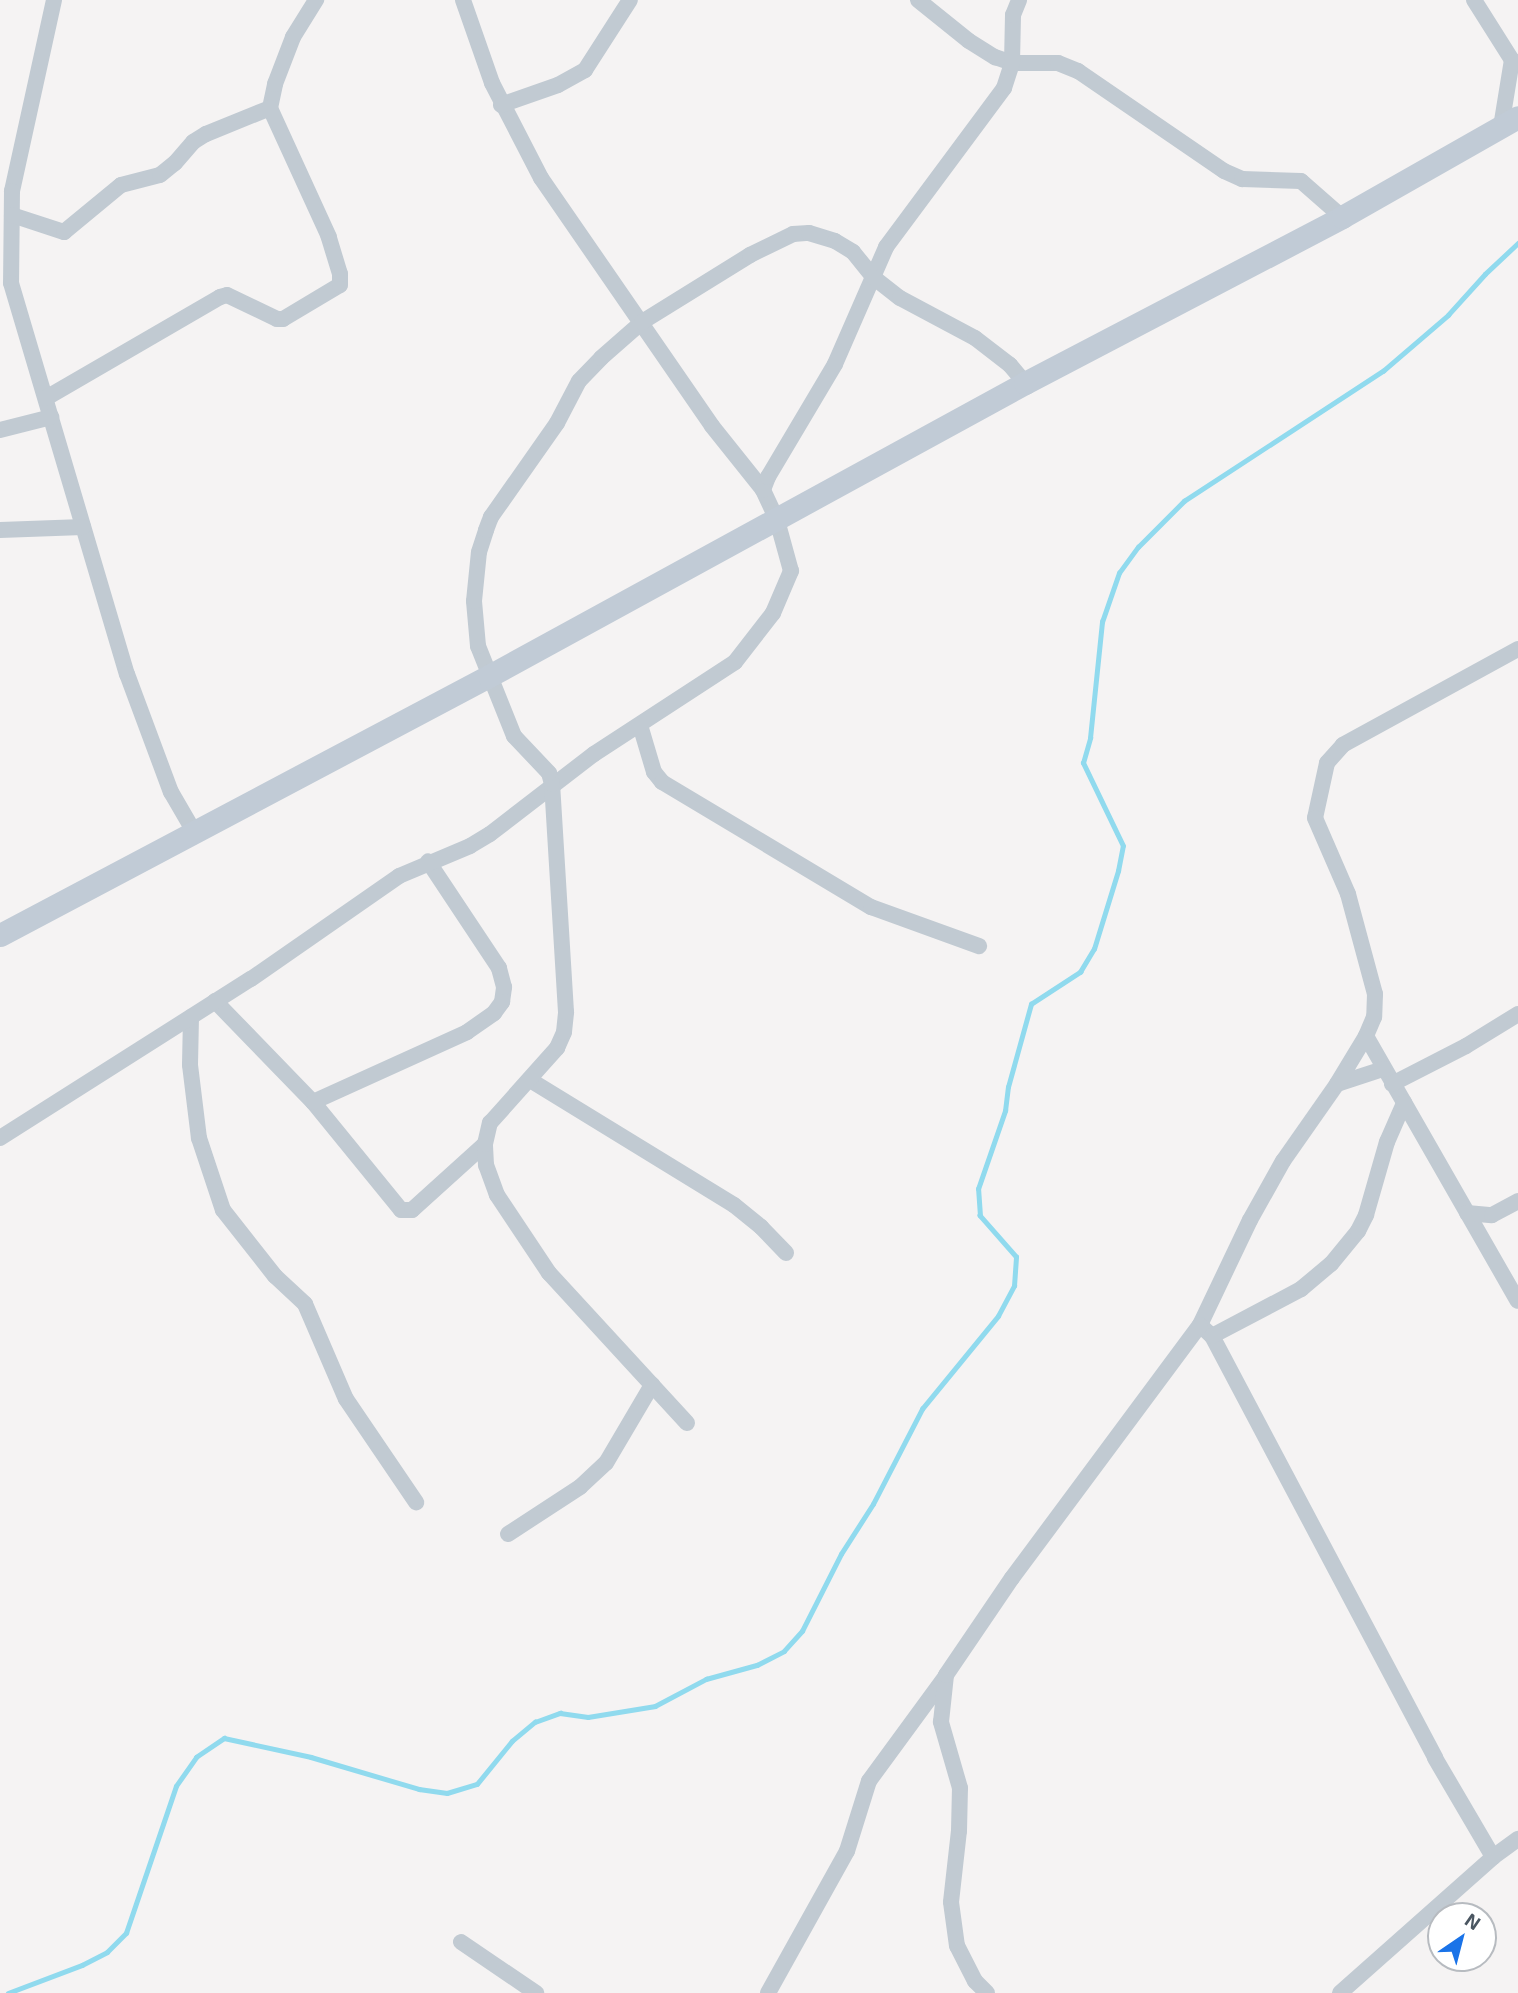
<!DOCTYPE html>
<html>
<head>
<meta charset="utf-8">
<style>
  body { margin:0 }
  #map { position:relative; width:1518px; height:1993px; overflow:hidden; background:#f5f3f3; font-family:"Exo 2",sans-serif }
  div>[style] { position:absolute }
  .stream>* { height:4.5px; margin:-2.25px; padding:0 2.25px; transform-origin:2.25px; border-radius:2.25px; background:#90daee }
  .minor>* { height:16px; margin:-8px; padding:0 8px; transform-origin:8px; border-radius:8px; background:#c1cad2 }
  .secondary>* { height:23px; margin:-11.5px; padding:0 11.5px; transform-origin:11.5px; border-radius:11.5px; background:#c1cbd6 }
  span { translate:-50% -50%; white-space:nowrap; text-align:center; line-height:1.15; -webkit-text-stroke:5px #fff; paint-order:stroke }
  .north { position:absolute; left:1427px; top:1902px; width:70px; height:70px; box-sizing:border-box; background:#fff; border:2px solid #b7bbc0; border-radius:50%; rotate:35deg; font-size:19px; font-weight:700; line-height:28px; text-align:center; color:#4a5661 }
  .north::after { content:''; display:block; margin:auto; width:24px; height:32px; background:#1a73e8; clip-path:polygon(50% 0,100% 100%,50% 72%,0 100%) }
</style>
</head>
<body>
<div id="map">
  <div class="stream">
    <div style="left:8px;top:1993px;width:79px;rotate:-20.7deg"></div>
    <div style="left:82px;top:1965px;width:28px;rotate:-27deg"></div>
    <div style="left:107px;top:1952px;width:27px;rotate:-45deg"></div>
    <div style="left:126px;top:1933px;width:155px;rotate:-71.2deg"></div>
    <div style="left:176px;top:1786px;width:35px;rotate:-55deg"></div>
    <div style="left:196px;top:1757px;width:34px;rotate:-34deg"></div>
    <div style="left:224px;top:1738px;width:89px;rotate:12.3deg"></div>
    <div style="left:311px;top:1757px;width:113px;rotate:16.5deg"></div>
    <div style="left:419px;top:1789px;width:28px;rotate:8deg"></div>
    <div style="left:447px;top:1793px;width:31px;rotate:-17deg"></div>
    <div style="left:477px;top:1784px;width:55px;rotate:-50.9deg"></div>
    <div style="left:512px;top:1741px;width:30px;rotate:-40deg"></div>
    <div style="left:535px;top:1722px;width:27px;rotate:-20deg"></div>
    <div style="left:560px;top:1713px;width:28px;rotate:8deg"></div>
    <div style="left:588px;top:1717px;width:68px;rotate:-9.3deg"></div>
    <div style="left:655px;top:1706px;width:58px;rotate:-27.9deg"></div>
    <div style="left:706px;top:1679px;width:53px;rotate:-15.4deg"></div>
    <div style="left:757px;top:1665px;width:30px;rotate:-27deg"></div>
    <div style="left:784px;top:1651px;width:27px;rotate:-48deg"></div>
    <div style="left:802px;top:1631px;width:86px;rotate:-63.1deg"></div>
    <div style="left:841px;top:1554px;width:59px;rotate:-57.4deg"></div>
    <div style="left:873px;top:1504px;width:107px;rotate:-62.7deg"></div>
    <div style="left:922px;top:1409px;width:120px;rotate:-50.7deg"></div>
    <div style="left:998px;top:1316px;width:34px;rotate:-62deg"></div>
    <div style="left:1014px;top:1286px;width:29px;rotate:-86deg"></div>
    <div style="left:1016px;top:1257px;width:55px;rotate:-131.3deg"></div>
    <div style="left:980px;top:1216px;width:27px;rotate:-94deg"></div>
    <div style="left:978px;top:1189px;width:83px;rotate:-70.9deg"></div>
    <div style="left:1005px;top:1111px;width:24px;rotate:-83deg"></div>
    <div style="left:1008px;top:1087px;width:86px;rotate:-74.5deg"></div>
    <div style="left:1031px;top:1004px;width:59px;rotate:-33.1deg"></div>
    <div style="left:1080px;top:972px;width:27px;rotate:-59deg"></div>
    <div style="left:1094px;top:949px;width:82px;rotate:-72.9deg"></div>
    <div style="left:1118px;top:871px;width:25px;rotate:-79deg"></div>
    <div style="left:1123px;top:846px;width:92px;rotate:-115.7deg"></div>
    <div style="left:1083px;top:763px;width:26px;rotate:-74deg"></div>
    <div style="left:1090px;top:738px;width:117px;rotate:-84.1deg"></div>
    <div style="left:1102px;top:622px;width:52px;rotate:-70.9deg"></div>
    <div style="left:1119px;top:573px;width:32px;rotate:-54deg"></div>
    <div style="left:1138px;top:547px;width:65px;rotate:-45deg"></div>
    <div style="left:1184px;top:501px;width:238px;rotate:-33.2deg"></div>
    <div style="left:1383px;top:371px;width:86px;rotate:-40.7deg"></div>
    <div style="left:1448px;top:315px;width:55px;rotate:-47.9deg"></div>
    <div style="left:1485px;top:274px;width:45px;rotate:-43.2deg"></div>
  </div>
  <div class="minor">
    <div style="left:54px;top:0;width:196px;rotate:102.4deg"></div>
    <div style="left:12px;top:191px;width:92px;rotate:90.6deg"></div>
    <div style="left:11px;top:283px;width:408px;rotate:73.5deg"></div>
    <div style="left:127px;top:674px;width:126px;rotate:69.6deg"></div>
    <div style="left:171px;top:792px;width:44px;rotate:59.9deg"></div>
    <div style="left:463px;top:0;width:88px;rotate:70.7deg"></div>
    <div style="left:492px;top:83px;width:107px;rotate:62.7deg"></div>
    <div style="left:541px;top:178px;width:301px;rotate:55.4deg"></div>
    <div style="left:712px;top:426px;width:82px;rotate:51.4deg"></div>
    <div style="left:918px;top:0;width:65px;rotate:38.8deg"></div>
    <div style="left:969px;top:41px;width:31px;rotate:32deg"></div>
    <div style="left:995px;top:57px;width:18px;rotate:19deg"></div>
    <div style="left:1012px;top:63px;width:46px"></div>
    <div style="left:1058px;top:63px;width:22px;rotate:22deg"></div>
    <div style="left:1078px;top:71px;width:177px;rotate:34.4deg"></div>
    <div style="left:1224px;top:171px;width:20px;rotate:24deg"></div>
    <div style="left:1242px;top:179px;width:59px;rotate:1.9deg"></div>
    <div style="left:1301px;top:181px;width:55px;rotate:41.3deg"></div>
    <div style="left:1474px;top:0;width:71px;rotate:57.7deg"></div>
    <div style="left:1512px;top:60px;width:7px;rotate:34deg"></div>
    <div style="left:501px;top:105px;width:60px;rotate:-19.3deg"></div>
    <div style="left:558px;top:85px;width:31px;rotate:-29deg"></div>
    <div style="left:585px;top:70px;width:83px;rotate:-57.3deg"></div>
    <div style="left:1501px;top:127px;width:68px;rotate:-80.7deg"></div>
    <div style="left:12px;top:215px;width:55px;rotate:18.1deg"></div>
    <div style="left:64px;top:232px;width:74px;rotate:-39.5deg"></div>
    <div style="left:121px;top:185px;width:40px;rotate:-14.4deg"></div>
    <div style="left:160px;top:175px;width:19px;rotate:-39deg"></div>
    <div style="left:175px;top:163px;width:28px;rotate:-49deg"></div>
    <div style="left:193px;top:142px;width:15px;rotate:-32deg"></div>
    <div style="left:206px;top:134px;width:69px;rotate:-22.1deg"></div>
    <div style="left:270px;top:108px;width:25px;rotate:-78deg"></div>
    <div style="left:275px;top:84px;width:50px;rotate:-69deg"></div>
    <div style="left:293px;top:37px;width:44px;rotate:-58.1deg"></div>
    <div style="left:46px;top:398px;width:201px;rotate:-30.1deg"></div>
    <div style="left:220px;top:297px;width:7px;rotate:-16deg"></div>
    <div style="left:227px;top:295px;width:55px;rotate:25.6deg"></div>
    <div style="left:277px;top:319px;width:6px"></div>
    <div style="left:283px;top:319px;width:66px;rotate:-30.8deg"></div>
    <div style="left:340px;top:285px;width:11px;rotate:-90deg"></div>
    <div style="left:340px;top:274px;width:39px;rotate:-107deg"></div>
    <div style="left:329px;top:237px;width:142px;rotate:-114.6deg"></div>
    <div style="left:0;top:430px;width:53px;rotate:-14.3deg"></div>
    <div style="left:0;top:530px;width:83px;rotate:-2.1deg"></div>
    <div style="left:1518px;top:649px;width:200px;rotate:151.3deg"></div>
    <div style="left:1343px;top:745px;width:24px;rotate:132deg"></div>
    <div style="left:1327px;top:763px;width:56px;rotate:102.3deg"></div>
    <div style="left:1315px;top:818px;width:83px;rotate:66.5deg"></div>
    <div style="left:1348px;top:894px;width:104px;rotate:74.9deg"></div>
    <div style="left:1375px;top:994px;width:23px;rotate:92deg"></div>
    <div style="left:1374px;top:1017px;width:21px;rotate:113deg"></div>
    <div style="left:1366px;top:1036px;width:305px;rotate:60.2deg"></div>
    <div style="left:640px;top:725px;width:49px;rotate:73.4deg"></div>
    <div style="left:654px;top:772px;width:13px;rotate:51deg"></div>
    <div style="left:662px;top:782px;width:244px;rotate:30.9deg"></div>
    <div style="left:871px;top:907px;width:115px;rotate:19.9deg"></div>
    <div style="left:215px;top:1001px;width:141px;rotate:45.9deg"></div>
    <div style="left:313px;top:1102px;width:139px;rotate:50.8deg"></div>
    <div style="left:401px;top:1210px;width:11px"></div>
    <div style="left:412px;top:1210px;width:98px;rotate:-42.1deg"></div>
    <div style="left:191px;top:1017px;width:48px;rotate:91.2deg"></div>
    <div style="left:190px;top:1065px;width:74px;rotate:83deg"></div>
    <div style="left:199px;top:1138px;width:76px;rotate:71.6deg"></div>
    <div style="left:223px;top:1210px;width:84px;rotate:51.8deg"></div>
    <div style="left:275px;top:1276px;width:41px;rotate:43deg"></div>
    <div style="left:305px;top:1304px;width:103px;rotate:66.7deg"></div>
    <div style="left:346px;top:1399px;width:125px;rotate:55.8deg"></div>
    <div style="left:1383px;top:1069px;width:48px;rotate:161.9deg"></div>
    <div style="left:1337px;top:1084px;width:94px;rotate:125deg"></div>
    <div style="left:1283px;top:1161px;width:68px;rotate:119.2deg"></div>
    <div style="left:1250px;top:1220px;width:116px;rotate:115.5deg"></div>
    <div style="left:1200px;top:1325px;width:16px;rotate:43deg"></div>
    <div style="left:1212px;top:1336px;width:477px;rotate:62.1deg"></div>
    <div style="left:1435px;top:1758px;width:115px;rotate:59.6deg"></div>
    <div style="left:1493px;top:1857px;width:31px;rotate:-36deg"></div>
    <div style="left:530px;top:1080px;width:239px;rotate:31.5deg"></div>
    <div style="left:734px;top:1205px;width:35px;rotate:39deg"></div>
    <div style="left:761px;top:1227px;width:36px;rotate:46deg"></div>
    <div style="left:1337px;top:1084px;width:56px;rotate:-58.9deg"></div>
    <div style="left:1392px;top:1084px;width:83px;rotate:-27.2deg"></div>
    <div style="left:1466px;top:1046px;width:61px;rotate:-31.6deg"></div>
    <div style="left:313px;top:1102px;width:169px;rotate:-24.4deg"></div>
    <div style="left:467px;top:1032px;width:33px;rotate:-35deg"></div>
    <div style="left:494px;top:1013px;width:14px;rotate:-54deg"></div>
    <div style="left:502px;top:1002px;width:15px;rotate:-82deg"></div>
    <div style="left:504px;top:987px;width:20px;rotate:-105deg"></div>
    <div style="left:499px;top:968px;width:128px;rotate:-123.6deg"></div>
    <div style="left:0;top:1138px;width:297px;rotate:-32.4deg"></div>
    <div style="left:251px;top:979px;width:180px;rotate:-34.8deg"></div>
    <div style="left:399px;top:876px;width:77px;rotate:-22.9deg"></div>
    <div style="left:470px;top:846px;width:23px;rotate:-31deg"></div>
    <div style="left:490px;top:834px;width:131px;rotate:-37.6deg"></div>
    <div style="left:594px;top:754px;width:168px;rotate:-33.1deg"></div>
    <div style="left:735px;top:662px;width:62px;rotate:-52.2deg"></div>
    <div style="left:773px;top:613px;width:46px;rotate:-66.8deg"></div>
    <div style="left:791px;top:571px;width:53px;rotate:-105.4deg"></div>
    <div style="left:777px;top:520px;width:33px;rotate:-115deg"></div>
    <div style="left:763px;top:490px;width:14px;rotate:-69deg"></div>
    <div style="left:768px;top:477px;width:131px;rotate:-59.3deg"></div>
    <div style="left:835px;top:364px;width:128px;rotate:-66.4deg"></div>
    <div style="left:886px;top:247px;width:198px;rotate:-53.4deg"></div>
    <div style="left:1004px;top:88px;width:26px;rotate:-72deg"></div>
    <div style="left:1012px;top:63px;width:48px;rotate:-88.8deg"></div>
    <div style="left:1013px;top:15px;width:16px;rotate:-68deg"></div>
    <div style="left:1467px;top:1213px;width:25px;rotate:5deg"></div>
    <div style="left:1492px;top:1215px;width:30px;rotate:-28deg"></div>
    <div style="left:1212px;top:1336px;width:101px;rotate:-27.8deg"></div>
    <div style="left:1301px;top:1289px;width:39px;rotate:-40deg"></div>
    <div style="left:1331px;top:1264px;width:43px;rotate:-50.7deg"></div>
    <div style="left:1358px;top:1231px;width:18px;rotate:-63deg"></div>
    <div style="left:1366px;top:1215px;width:76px;rotate:-74deg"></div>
    <div style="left:1387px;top:1142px;width:43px;rotate:-66.4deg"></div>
    <div style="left:687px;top:1423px;width:204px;rotate:-132.6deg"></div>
    <div style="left:549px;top:1273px;width:94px;rotate:-123.7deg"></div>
    <div style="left:497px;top:1195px;width:32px;rotate:-110deg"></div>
    <div style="left:486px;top:1165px;width:21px;rotate:-93deg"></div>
    <div style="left:485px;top:1144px;width:22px;rotate:-77deg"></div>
    <div style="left:490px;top:1123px;width:101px;rotate:-48.2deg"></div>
    <div style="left:557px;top:1048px;width:17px;rotate:-66deg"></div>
    <div style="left:564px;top:1032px;width:20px;rotate:-84deg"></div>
    <div style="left:566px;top:1012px;width:228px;rotate:-93.5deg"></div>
    <div style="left:552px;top:784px;width:11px;rotate:-105deg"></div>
    <div style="left:549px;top:773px;width:51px;rotate:-133.4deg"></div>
    <div style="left:514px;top:736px;width:97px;rotate:-111.8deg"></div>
    <div style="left:478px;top:646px;width:45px;rotate:-95.1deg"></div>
    <div style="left:474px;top:601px;width:49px;rotate:-84.2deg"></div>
    <div style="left:479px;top:552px;width:23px;rotate:-72deg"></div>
    <div style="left:486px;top:530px;width:14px;rotate:-69deg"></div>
    <div style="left:491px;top:517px;width:115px;rotate:-54.9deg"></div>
    <div style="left:557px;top:423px;width:47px;rotate:-62.4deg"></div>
    <div style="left:579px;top:381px;width:32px;rotate:-46deg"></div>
    <div style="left:601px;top:358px;width:55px;rotate:-41.3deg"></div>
    <div style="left:642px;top:322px;width:127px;rotate:-31.8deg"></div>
    <div style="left:750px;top:255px;width:48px;rotate:-26deg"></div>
    <div style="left:793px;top:234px;width:16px;rotate:-4deg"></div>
    <div style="left:809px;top:233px;width:27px;rotate:17deg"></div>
    <div style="left:835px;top:241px;width:21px;rotate:31deg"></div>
    <div style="left:853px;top:252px;width:32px;rotate:51deg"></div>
    <div style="left:873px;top:277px;width:34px;rotate:38deg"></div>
    <div style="left:900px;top:298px;width:85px;rotate:28.1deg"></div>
    <div style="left:975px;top:338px;width:44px;rotate:37.6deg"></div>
    <div style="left:1010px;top:365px;width:23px;rotate:50deg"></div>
    <div style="left:508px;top:1534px;width:86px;rotate:-33.1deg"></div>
    <div style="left:580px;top:1487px;width:35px;rotate:-43deg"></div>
    <div style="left:606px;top:1463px;width:91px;rotate:-59.5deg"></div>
    <div style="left:461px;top:1942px;width:91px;rotate:34.2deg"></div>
    <div style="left:768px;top:1993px;width:162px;rotate:-60.9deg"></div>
    <div style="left:847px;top:1851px;width:73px;rotate:-72.6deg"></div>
    <div style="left:869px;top:1781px;width:129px;rotate:-53.8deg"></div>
    <div style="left:987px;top:1993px;width:17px;rotate:-135deg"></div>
    <div style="left:975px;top:1981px;width:39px;rotate:-117deg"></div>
    <div style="left:957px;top:1946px;width:44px;rotate:-97.8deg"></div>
    <div style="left:951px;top:1902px;width:71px;rotate:-83.6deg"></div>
    <div style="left:959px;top:1831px;width:43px;rotate:-88.7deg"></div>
    <div style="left:960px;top:1788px;width:69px;rotate:-106.1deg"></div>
    <div style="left:941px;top:1722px;width:47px;rotate:-83.9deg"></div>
    <div style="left:946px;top:1675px;width:117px;rotate:-55.8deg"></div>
    <div style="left:1012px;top:1578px;width:315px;rotate:-53.4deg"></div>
    <div style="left:1340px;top:1993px;width:205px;rotate:-41.6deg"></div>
  </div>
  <div class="secondary">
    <div style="left:0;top:935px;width:553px;rotate:-27.91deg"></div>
    <div style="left:489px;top:676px;width:611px;rotate:-28.66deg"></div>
    <div style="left:1025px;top:383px;width:358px;rotate:-27.6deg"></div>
    <div style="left:1342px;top:217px;width:202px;rotate:-29.6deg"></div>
  </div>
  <div class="north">N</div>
</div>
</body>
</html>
